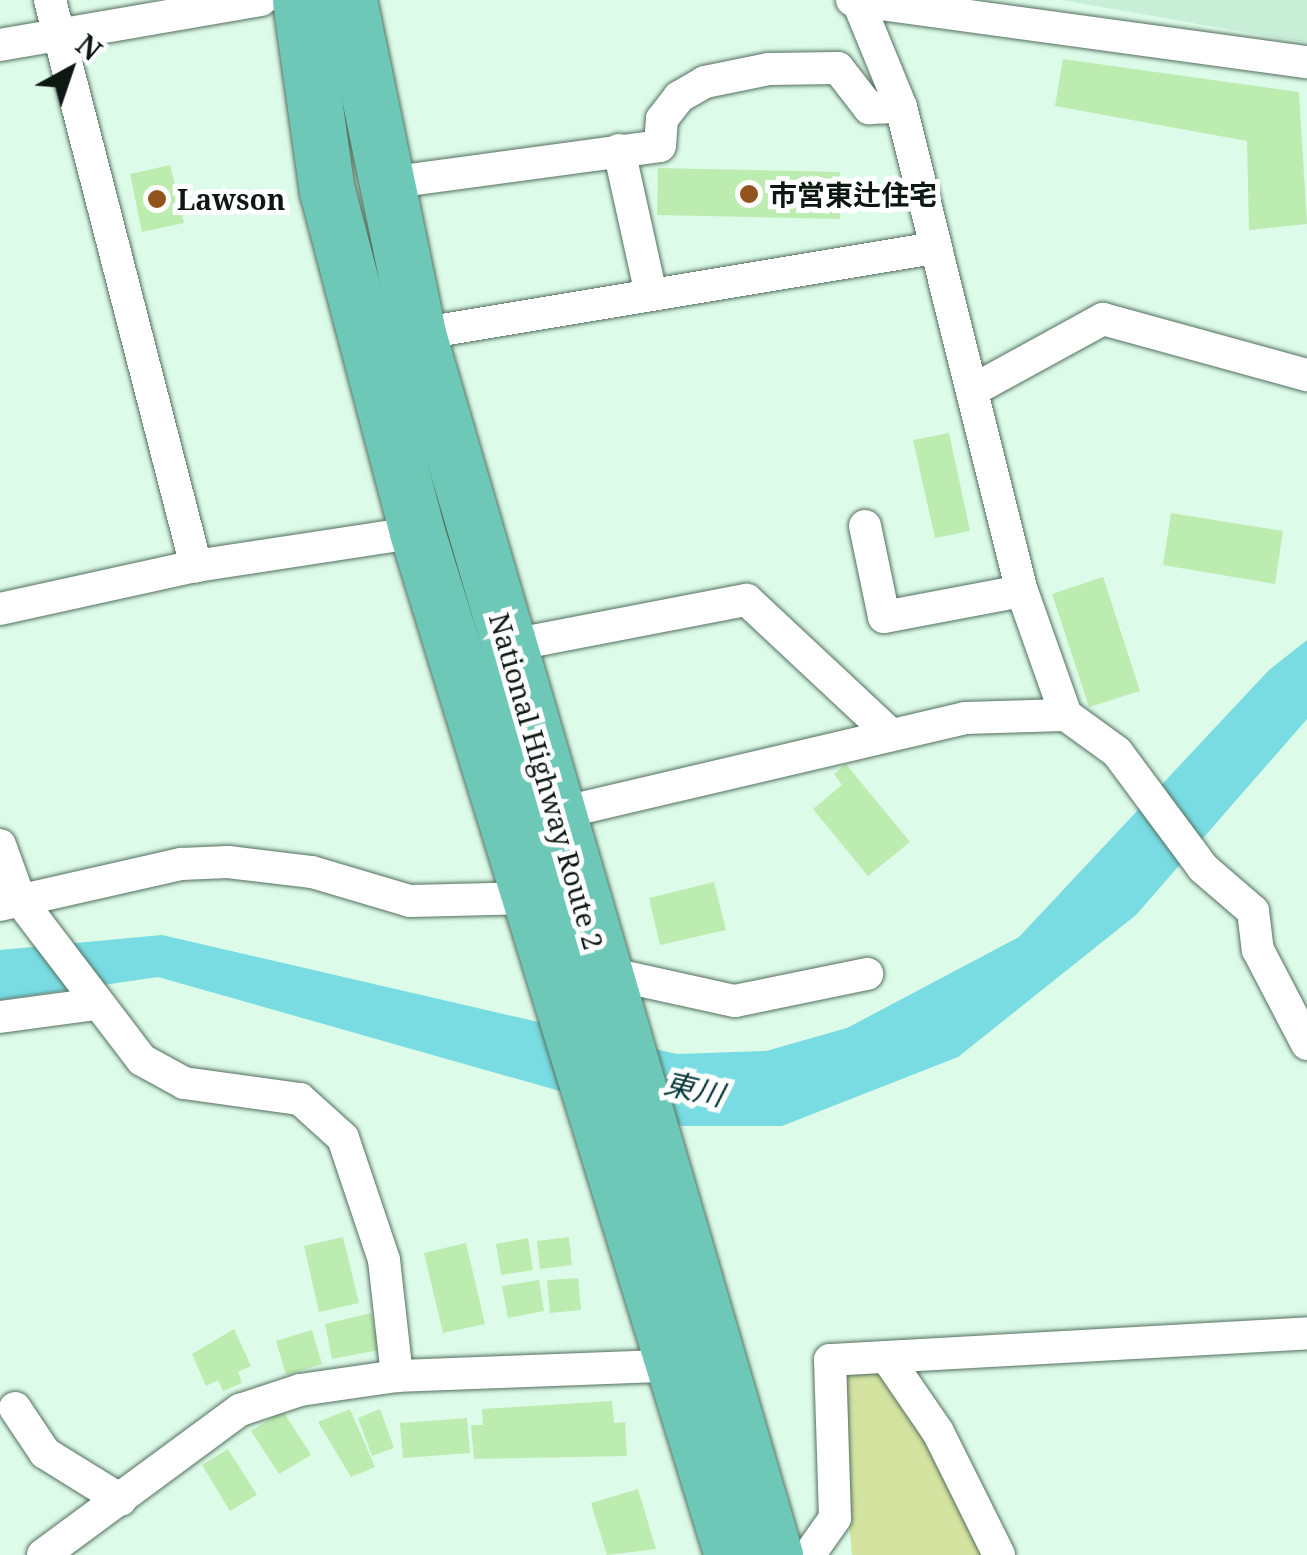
<!DOCTYPE html>
<html>
<head>
<meta charset="utf-8">
<style>
  body { margin:0 }
  #map { position:relative; width:1307px; height:1555px; overflow:hidden; background:#ddfbe9; font-family:"Noto Serif","Noto Sans JP",serif }
  div>[style] { position:absolute }
  .built>* { inset:0; background:#c9eed8 }
  .green>* { inset:0; background:#d4e3a0 }
  .water>* { inset:0; background:#78dce2 }
  .building>* { inset:0; background:#bdecb0 }
  .roads { filter:drop-shadow(0 0 2px #546f5f) drop-shadow(0 0 2px #546f5f) }
  .minor>* { height:32px; margin:-16px; padding:0 16px; transform-origin:16px; border-radius:16px; background:#fff }
  .trunk>* { height:55px; margin:-27.5px; padding:0 27.5px; transform-origin:27.5px; border-radius:27.5px; background:#6ec8b8 }
  .dots>* { width:28px; height:28px; translate:-50% -50%; box-sizing:border-box; border:5px solid #fff; border-radius:50% }
  span { translate:-50% -50%; white-space:nowrap; text-align:center; line-height:1.15; -webkit-text-stroke:10px #fff; paint-order:stroke }
  .poi-label { font-size:28px; color:#0e1812; font-weight:700 }
  .left { translate:0 -50%; text-align:left }
  .street-label { font-size:28px; color:#0e1812 }
  .water-label { font-size:30px; color:#043739; font-style:italic }
  .north { position:absolute; left:20px; top:20px; width:100px; height:100px; -webkit-text-stroke:8px #fff; paint-order:stroke; rotate:40deg; font-size:28px; font-weight:700; line-height:40px; text-align:center; color:#0e1812 }
  .north::after { content:''; display:block; margin:auto; width:35px; height:45px; background:#0e1812; clip-path:polygon(50% 0,100% 100%,50% 72%,0 100%) }
</style>
</head>
<body>
<div id="map">
  <div class="built">
    <div style="clip-path:polygon(1062px 0,1307px 0,1307px 42px,1277px 38px)"></div>
  </div>
  <div class="green">
    <div style="clip-path:polygon(884px 1368px,988px 1555px,852px 1555px,835px 1369px)"></div>
  </div>
  <div class="water">
    <div style="clip-path:polygon(1307px 640px,1307px 719px,1136px 915px,958px 1057px,782px 1126px,683px 1126px,158px 977px,0 1000px,0 950px,162px 935px,677px 1054px,766px 1051px,847px 1028px,1019px 937px,1269px 670px)"></div>
  </div>
  <div class="building">
    <div style="clip-path:polygon(1063px 59px,1299px 92px,1307px 224px,1249px 230px,1247px 141px,1055px 106px)"></div>
    <div style="clip-path:polygon(170px 165px,184px 223px,142px 232px,130px 174px)"></div>
    <div style="clip-path:polygon(658px 168px,840px 172px,840px 219px,657px 215px)"></div>
    <div style="clip-path:polygon(949px 433px,970px 531px,935px 538px,913px 440px)"></div>
    <div style="clip-path:polygon(1171px 513px,1283px 531px,1275px 584px,1163px 565px)"></div>
    <div style="clip-path:polygon(1103px 577px,1140px 691px,1089px 707px,1052px 594px)"></div>
    <div style="clip-path:polygon(846px 764px,910px 842px,868px 876px,813px 809px,842px 785px,834px 774px)"></div>
    <div style="clip-path:polygon(714px 882px,726px 930px,660px 945px,649px 898px)"></div>
    <div style="clip-path:polygon(343px 1237px,359px 1303px,319px 1312px,304px 1246px)"></div>
    <div style="clip-path:polygon(569px 1237px,572px 1265px,540px 1269px,537px 1241px)"></div>
    <div style="clip-path:polygon(528px 1238px,533px 1270px,501px 1275px,496px 1244px)"></div>
    <div style="clip-path:polygon(466px 1243px,485px 1324px,443px 1333px,424px 1253px)"></div>
    <div style="clip-path:polygon(578px 1278px,581px 1310px,550px 1313px,547px 1280px)"></div>
    <div style="clip-path:polygon(539px 1280px,544px 1311px,508px 1318px,502px 1286px)"></div>
    <div style="clip-path:polygon(371px 1313px,379px 1350px,332px 1359px,325px 1324px)"></div>
    <div style="clip-path:polygon(234px 1329px,251px 1366px,238px 1372px,242px 1383px,223px 1391px,218px 1380px,206px 1386px,192px 1354px)"></div>
    <div style="clip-path:polygon(312px 1330px,322px 1364px,286px 1375px,276px 1341px)"></div>
    <div style="clip-path:polygon(612px 1401px,614px 1423px,625px 1422px,627px 1456px,474px 1459px,471px 1425px,483px 1425px,482px 1409px)"></div>
    <div style="clip-path:polygon(350px 1409px,375px 1467px,351px 1477px,318px 1422px)"></div>
    <div style="clip-path:polygon(380px 1409px,394px 1448px,372px 1456px,358px 1418px)"></div>
    <div style="clip-path:polygon(283px 1411px,311px 1455px,279px 1474px,251px 1431px)"></div>
    <div style="clip-path:polygon(467px 1418px,470px 1453px,403px 1458px,400px 1423px)"></div>
    <div style="clip-path:polygon(228px 1449px,257px 1495px,230px 1511px,202px 1465px)"></div>
    <div style="clip-path:polygon(638px 1489px,656px 1549px,607px 1555px,591px 1503px)"></div>
  </div>
  <div class="roads">
    <div class="minor">
      <div style="left:50px;top:0;width:585px;rotate:75.54deg"></div>
      <div style="left:852px;top:0;width:459px;rotate:7.8deg"></div>
      <div style="left:858px;top:2px;width:113px;rotate:67.7deg"></div>
      <div style="left:901px;top:107px;width:499px;rotate:76deg"></div>
      <div style="left:1022px;top:591px;width:132px;rotate:70.5deg"></div>
      <div style="left:1066px;top:715px;width:63px;rotate:36deg"></div>
      <div style="left:1117px;top:752px;width:144px;rotate:53.4deg"></div>
      <div style="left:1203px;top:868px;width:66px;rotate:40.7deg"></div>
      <div style="left:1253px;top:911px;width:39px;rotate:83deg"></div>
      <div style="left:1258px;top:950px;width:106px;rotate:62.5deg"></div>
      <div style="left:0;top:45px;width:265px;rotate:-9.8deg"></div>
      <div style="left:619px;top:150px;width:148px;rotate:77.5deg"></div>
      <div style="left:387px;top:183px;width:275px;rotate:-7.7deg"></div>
      <div style="left:660px;top:146px;width:27px;rotate:-86deg"></div>
      <div style="left:662px;top:119px;width:28px;rotate:-52deg"></div>
      <div style="left:679px;top:97px;width:30px;rotate:-30deg"></div>
      <div style="left:705px;top:82px;width:65px;rotate:-11.5deg"></div>
      <div style="left:769px;top:69px;width:69px;rotate:-0.8deg"></div>
      <div style="left:838px;top:68px;width:51px;rotate:52.2deg"></div>
      <div style="left:869px;top:108px;width:32px;rotate:-2deg"></div>
      <div style="left:418px;top:334px;width:523px;rotate:-9.46deg"></div>
      <div style="left:975px;top:389px;width:146px;rotate:-28.7deg"></div>
      <div style="left:1103px;top:319px;width:212px;rotate:15.4deg"></div>
      <div style="left:865px;top:526px;width:93px;rotate:78.2deg"></div>
      <div style="left:884px;top:617px;width:140px;rotate:-10.7deg"></div>
      <div style="left:0;top:609px;width:201px;rotate:-12.4deg"></div>
      <div style="left:196px;top:566px;width:224px;rotate:-8.7deg"></div>
      <div style="left:507px;top:646px;width:244px;rotate:-10.9deg"></div>
      <div style="left:747px;top:600px;width:196px;rotate:43.1deg"></div>
      <div style="left:556px;top:814px;width:420px;rotate:-13.2deg"></div>
      <div style="left:965px;top:718px;width:101px;rotate:-1.7deg"></div>
      <div style="left:0;top:845px;width:59px;rotate:70deg"></div>
      <div style="left:20px;top:900px;width:201px;rotate:52.7deg"></div>
      <div style="left:142px;top:1060px;width:48px;rotate:28.7deg"></div>
      <div style="left:184px;top:1083px;width:117px;rotate:7.9deg"></div>
      <div style="left:300px;top:1099px;width:58px;rotate:42.2deg"></div>
      <div style="left:343px;top:1138px;width:129px;rotate:71.4deg"></div>
      <div style="left:384px;top:1260px;width:117px;rotate:83.6deg"></div>
      <div style="left:0;top:905px;width:186px;rotate:-12.8deg"></div>
      <div style="left:181px;top:864px;width:47px;rotate:-2.4deg"></div>
      <div style="left:228px;top:862px;width:85px;rotate:6.8deg"></div>
      <div style="left:312px;top:872px;width:102px;rotate:16.5deg"></div>
      <div style="left:410px;top:901px;width:123px;rotate:-1.4deg"></div>
      <div style="left:533px;top:898px;width:13px;rotate:48deg"></div>
      <div style="left:598px;top:971px;width:140px;rotate:12.4deg"></div>
      <div style="left:735px;top:1001px;width:135px;rotate:-11.6deg"></div>
      <div style="left:0;top:1017px;width:97px;rotate:-7.7deg"></div>
      <div style="left:890px;top:1362px;width:85px;rotate:55.6deg"></div>
      <div style="left:938px;top:1432px;width:137px;rotate:63.6deg"></div>
      <div style="left:15px;top:1408px;width:54px;rotate:56.3deg"></div>
      <div style="left:45px;top:1453px;width:89px;rotate:31.7deg"></div>
      <div style="left:43px;top:1555px;width:245px;rotate:-36.4deg"></div>
      <div style="left:240px;top:1410px;width:63px;rotate:-18.4deg"></div>
      <div style="left:300px;top:1390px;width:98px;rotate:-8.2deg"></div>
      <div style="left:397px;top:1376px;width:280px;rotate:-2.2deg"></div>
      <div style="left:809px;top:1555px;width:45px;rotate:-54.9deg"></div>
      <div style="left:835px;top:1518px;width:158px;rotate:-91.8deg"></div>
      <div style="left:830px;top:1360px;width:478px;rotate:-3.2deg"></div>
    </div>
    <div class="trunk">
      <div style="left:300px;top:0;width:193px;rotate:82deg"></div>
      <div style="left:327px;top:191px;width:353px;rotate:75.2deg"></div>
      <div style="left:417px;top:532px;width:1070px;rotate:72.89deg"></div>
      <div style="left:349px;top:0;width:341px;rotate:78.3deg"></div>
      <div style="left:418px;top:334px;width:1272px;rotate:73.7deg"></div>
    </div>
  </div>
  <div class="dots">
    <div style="left:749px;top:194px;background:#93531c"></div>
    <div style="left:157px;top:199px;background:#93531c"></div>
  </div>
  <div class="poi-label">
    <span class="left" style="left:769px;top:194px">市営東辻住宅</span>
    <span class="left" style="left:177px;top:199px">Lawson</span>
  </div>
  <div class="street-label">
    <span style="left:547px;top:781px;rotate:74deg">National Highway Route 2</span>
  </div>
  <div class="water-label">
    <span style="left:694px;top:1089px;rotate:13deg">東川</span>
  </div>
  <div class="north">N</div>
</div>
</body>
</html>
